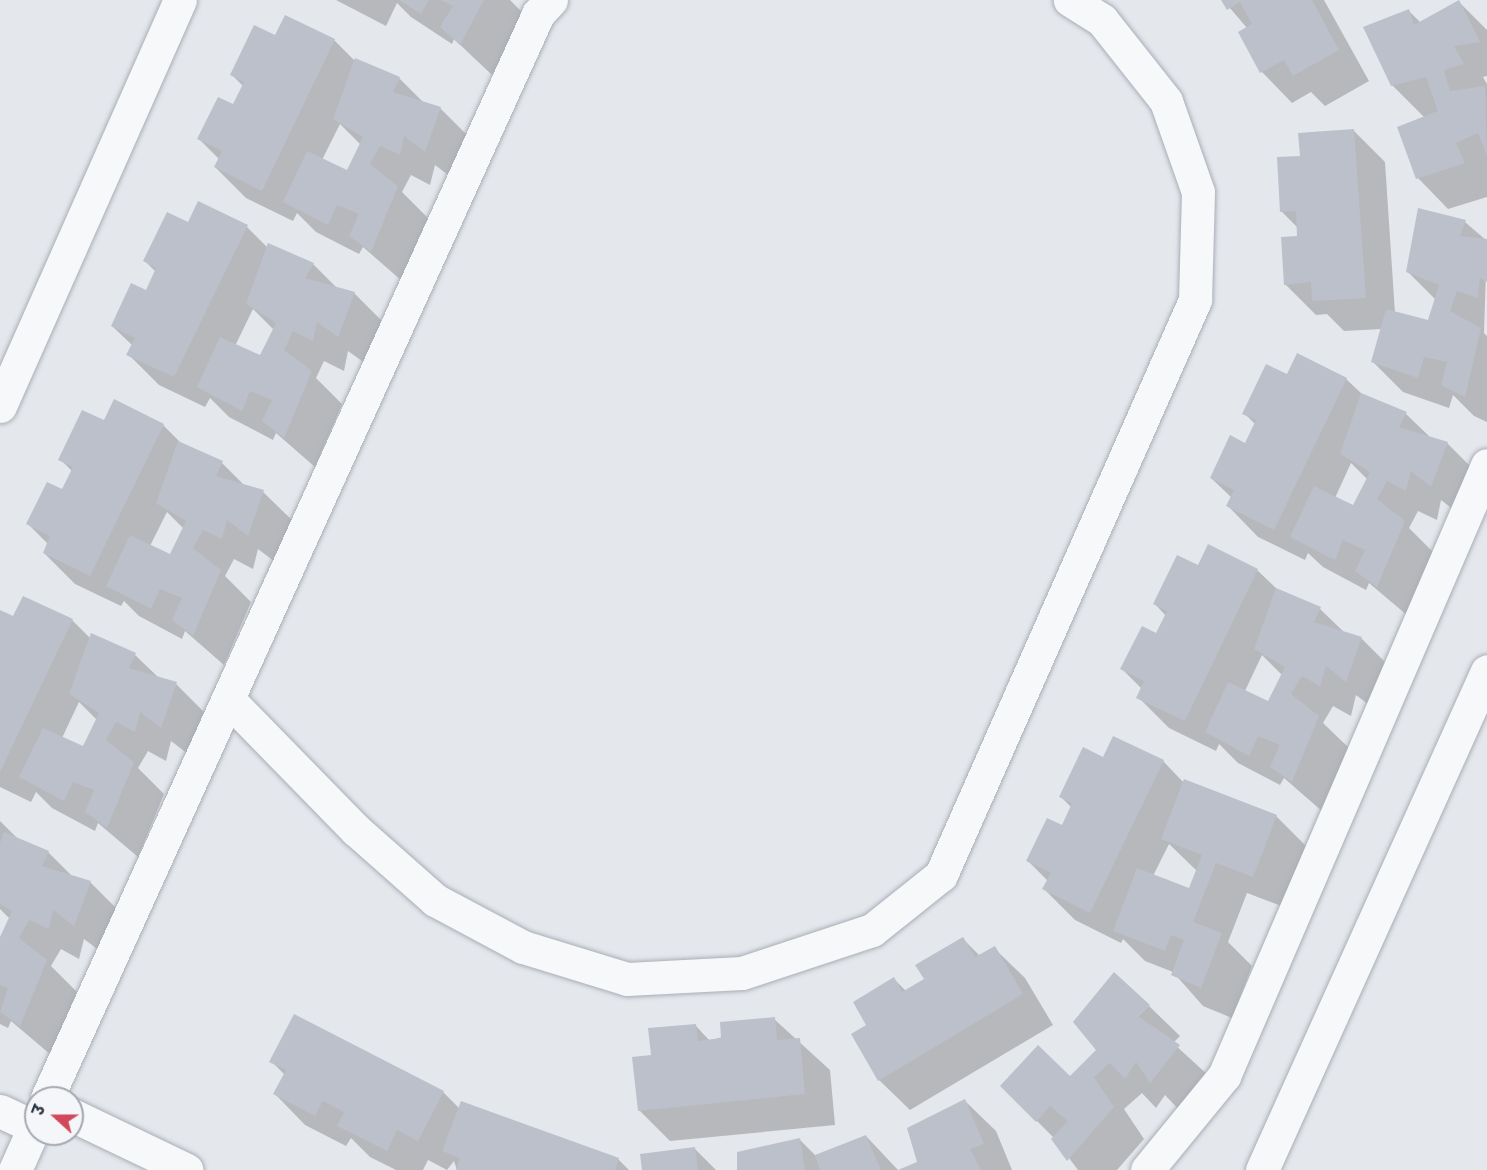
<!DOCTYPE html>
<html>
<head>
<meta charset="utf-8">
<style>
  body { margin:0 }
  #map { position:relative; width:1487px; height:1170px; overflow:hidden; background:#e4e7ec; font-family:Poppins,"Noto Sans Devanagari",sans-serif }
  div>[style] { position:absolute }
  .shadow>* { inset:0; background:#0003 }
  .building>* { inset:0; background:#bbc0ca }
  .roads { filter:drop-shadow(0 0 2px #a9aeb7) drop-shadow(0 0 2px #a9aeb7) }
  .minor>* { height:33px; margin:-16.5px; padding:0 16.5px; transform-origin:16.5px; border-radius:16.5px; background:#f7f8fa }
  span { translate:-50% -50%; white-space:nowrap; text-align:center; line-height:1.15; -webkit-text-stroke:4.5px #f4f6f9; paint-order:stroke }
  .north { position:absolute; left:24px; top:1086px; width:60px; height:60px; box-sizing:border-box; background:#f4f6f9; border:2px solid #a4a8b1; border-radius:50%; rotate:291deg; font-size:16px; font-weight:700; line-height:24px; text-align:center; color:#2b3445 }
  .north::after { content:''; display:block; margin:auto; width:21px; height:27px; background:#d1495b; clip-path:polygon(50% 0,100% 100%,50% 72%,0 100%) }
</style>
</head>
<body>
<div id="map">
  <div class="shadow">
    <div style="clip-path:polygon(336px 0,510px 0,524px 14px,492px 75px,454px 39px,452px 44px,411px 17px,397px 3px,386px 26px)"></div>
    <div style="clip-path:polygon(1223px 0,1324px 0,1369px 81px,1325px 106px,1311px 92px,1292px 103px,1262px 72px,1240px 32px,1247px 28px)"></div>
    <div style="clip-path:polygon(1459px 2px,1487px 30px,1487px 76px,1483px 77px,1487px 84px,1487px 197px,1448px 209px,1418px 178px,1425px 118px,1392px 85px,1409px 11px,1421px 23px)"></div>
    <div style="clip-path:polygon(evenodd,286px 17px,334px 40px,355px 61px,399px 78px,424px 103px,440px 108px,471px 139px,456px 181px,435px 165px,430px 185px,411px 175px,402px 192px,428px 218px,402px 281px,363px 247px,359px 254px,316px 232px,297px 213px,293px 221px,246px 198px,215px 167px,219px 159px,199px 139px,234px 106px,243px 86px,232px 75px,276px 37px,286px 17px,340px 124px,361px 145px,348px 172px,322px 160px,340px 124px)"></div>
    <div style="clip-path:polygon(1354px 131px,1385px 162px,1395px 313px,1429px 322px,1436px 300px,1408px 272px,1465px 222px,1487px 241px,1484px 333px,1487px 336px,1487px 422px,1474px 416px,1453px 395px,1449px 408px,1403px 392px,1372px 361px,1382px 329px,1344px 331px,1327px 314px,1316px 315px,1285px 284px,1299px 238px,1298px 228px,1282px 212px,1301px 157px)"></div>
    <div style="clip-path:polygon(evenodd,188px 224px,247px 227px,268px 248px,313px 264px,337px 288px,354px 293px,385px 324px,369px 366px,348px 351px,344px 371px,324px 361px,316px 378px,342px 404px,315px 467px,276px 433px,273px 440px,229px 417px,210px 398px,205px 407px,159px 385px,128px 354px,133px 346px,112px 326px,147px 292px,156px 272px,145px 261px,188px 224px,253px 309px,274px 330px,261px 357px,235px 346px,253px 309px)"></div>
    <div style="clip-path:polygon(evenodd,1287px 376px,1346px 379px,1362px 394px,1406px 414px,1431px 438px,1447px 443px,1478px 474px,1462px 516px,1441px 500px,1437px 520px,1418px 511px,1409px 528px,1435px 554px,1408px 616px,1369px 583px,1366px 590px,1323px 567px,1308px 553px,1305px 560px,1258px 537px,1228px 506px,1232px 498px,1211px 478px,1246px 445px,1256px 425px,1244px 413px,1287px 376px,1351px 463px,1368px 480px,1354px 507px,1335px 498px,1351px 463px)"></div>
    <div style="clip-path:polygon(evenodd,105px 422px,163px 425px,183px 445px,222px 463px,246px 487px,263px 492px,294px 522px,279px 565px,258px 549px,253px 569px,234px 559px,225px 576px,251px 602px,224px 665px,185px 631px,182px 639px,139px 616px,124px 601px,121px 606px,75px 584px,44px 553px,48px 544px,28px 524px,62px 491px,72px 471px,60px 459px,105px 422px,167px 512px,184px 529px,171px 556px,150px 546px,167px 512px)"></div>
    <div style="clip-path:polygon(evenodd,1199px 567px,1257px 570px,1278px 590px,1320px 609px,1345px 633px,1361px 638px,1392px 669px,1377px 711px,1356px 695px,1351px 716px,1333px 706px,1323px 723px,1349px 748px,1323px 812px,1284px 778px,1280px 785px,1238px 763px,1219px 744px,1216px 751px,1169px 728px,1138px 697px,1142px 689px,1122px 669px,1157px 635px,1166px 616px,1155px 604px,1199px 567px,1262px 655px,1282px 675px,1269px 703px,1245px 691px,1262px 655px)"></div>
    <div style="clip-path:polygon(evenodd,0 611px,13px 618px,72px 620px,91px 639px,135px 655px,159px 678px,176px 684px,207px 715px,192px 757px,171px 741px,166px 761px,148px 751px,138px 768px,164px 794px,138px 857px,98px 823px,95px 831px,52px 808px,36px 792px,31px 802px,0 787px,0 611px,79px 702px,97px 720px,83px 748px,62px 738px,79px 702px)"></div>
    <div style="clip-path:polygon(evenodd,1104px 759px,1163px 761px,1184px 783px,1276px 816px,1307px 847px,1284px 907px,1247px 893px,1228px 942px,1252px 966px,1232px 1018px,1203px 1006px,1173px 972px,1145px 961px,1123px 939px,1121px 943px,1075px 920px,1044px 889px,1048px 881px,1028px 861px,1063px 827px,1072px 808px,1060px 796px,1104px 759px,1169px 844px,1197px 871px,1190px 890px,1153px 876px,1169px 844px)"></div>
    <div style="clip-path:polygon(0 821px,18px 839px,48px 852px,73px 877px,90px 882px,121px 913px,105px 955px,84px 939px,79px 959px,61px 949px,51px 966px,77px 992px,51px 1055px,11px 1021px,8px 1028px,0 1024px,0 940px,10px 919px,0 909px)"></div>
    <div style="clip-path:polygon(963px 939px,980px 956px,994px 948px,1025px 978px,1053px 1025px,910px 1110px,879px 1080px,868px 1025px,894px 979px,906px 991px,926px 980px)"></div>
    <div style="clip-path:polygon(1149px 1006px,1180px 1036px,1173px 1043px,1210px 1077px,1182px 1113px,1165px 1095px,1156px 1108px,1142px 1093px,1124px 1109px,1144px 1139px,1117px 1170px,1078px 1170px,1054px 1138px,1002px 1086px,1070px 1078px)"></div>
    <div style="clip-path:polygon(774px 1019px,830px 1070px,835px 1125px,670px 1141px,639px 1110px,652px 1056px,695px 1025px,710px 1041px)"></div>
    <div style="clip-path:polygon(271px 1061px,443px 1092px,460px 1109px,618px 1159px,629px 1170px,457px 1170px,454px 1161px,447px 1170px,428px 1160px,423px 1170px,396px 1170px,370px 1157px,351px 1138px,346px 1146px,305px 1125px,275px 1094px,285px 1075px)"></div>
    <div style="clip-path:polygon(965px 1101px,996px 1131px,1012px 1170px,901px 1170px,919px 1163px)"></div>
    <div style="clip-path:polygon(866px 1136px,898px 1170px,738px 1170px,800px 1140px,817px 1157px)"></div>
    <div style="clip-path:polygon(695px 1149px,716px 1170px,643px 1170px)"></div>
  </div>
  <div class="building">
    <div style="clip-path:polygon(399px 0,429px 0,421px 14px)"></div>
    <div style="clip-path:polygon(440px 0,484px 0,460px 45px,440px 27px,453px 6px)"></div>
    <div style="clip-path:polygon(1221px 0,1312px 0,1339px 50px,1293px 76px,1284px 60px,1260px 73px,1238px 32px,1252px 24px,1240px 2px,1227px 10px)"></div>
    <div style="clip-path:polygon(1459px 0,1480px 42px,1454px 46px,1464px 64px,1444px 70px,1450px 91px,1485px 86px,1487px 156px,1478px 133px,1456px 143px,1465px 163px,1416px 179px,1397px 127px,1438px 111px,1426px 77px,1391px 86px,1363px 27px,1409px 9px,1414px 25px)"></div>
    <div style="clip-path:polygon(285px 15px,335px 39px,262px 191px,214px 167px,222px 151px,197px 139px,218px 97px,233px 104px,244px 82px,230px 75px,254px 25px,275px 35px)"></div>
    <div style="clip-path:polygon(355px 58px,400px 77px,393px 92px,441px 107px,425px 152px,404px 136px,400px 155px,380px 146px,370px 164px,398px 186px,371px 252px,349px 236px,359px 214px,337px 205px,328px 225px,283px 202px,307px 151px,347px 170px,363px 137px,333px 119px)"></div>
    <div style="clip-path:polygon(1354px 129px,1366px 298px,1312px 301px,1311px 282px,1284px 285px,1281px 237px,1297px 236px,1296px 211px,1280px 212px,1277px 157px,1300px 156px,1298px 133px)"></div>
    <div style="clip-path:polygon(198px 201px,248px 225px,174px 377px,126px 355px,135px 338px,111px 326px,131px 283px,146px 290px,156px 268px,143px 261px,167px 212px,188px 222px)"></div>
    <div style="clip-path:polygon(1418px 208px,1466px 220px,1460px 236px,1487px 239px,1487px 282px,1480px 278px,1478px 298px,1457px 291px,1450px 311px,1481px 328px,1465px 397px,1441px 385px,1447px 362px,1424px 357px,1418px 378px,1371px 362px,1386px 309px,1428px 320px,1439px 285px,1406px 272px)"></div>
    <div style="clip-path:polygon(268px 243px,314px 263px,305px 278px,355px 292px,338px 337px,317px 322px,313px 341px,293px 331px,284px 350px,312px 371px,284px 438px,262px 421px,272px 400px,250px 391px,242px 411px,197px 387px,220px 337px,260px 355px,276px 323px,246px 304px)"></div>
    <div style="clip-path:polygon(1297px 353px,1347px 378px,1274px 530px,1226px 506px,1234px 490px,1210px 478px,1230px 435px,1245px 443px,1256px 420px,1242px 414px,1266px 364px,1287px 374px)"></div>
    <div style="clip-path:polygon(1361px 393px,1407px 412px,1399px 427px,1448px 442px,1431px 487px,1411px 471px,1406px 491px,1387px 481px,1377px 499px,1405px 521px,1377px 587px,1355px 571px,1365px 550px,1343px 540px,1335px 560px,1290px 537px,1314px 486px,1353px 505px,1370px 472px,1340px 454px)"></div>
    <div style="clip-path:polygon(114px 399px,164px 424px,90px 576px,43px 553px,50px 536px,26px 524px,47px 482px,62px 489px,73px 467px,58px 460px,82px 410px,104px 420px)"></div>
    <div style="clip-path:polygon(178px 441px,223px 461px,216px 476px,264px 490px,248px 536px,227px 520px,222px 539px,203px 530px,193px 548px,221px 570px,193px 636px,172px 620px,182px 598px,160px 589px,151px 609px,106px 586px,130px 535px,170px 554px,186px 521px,156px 503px)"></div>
    <div style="clip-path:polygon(1208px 544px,1258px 569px,1185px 721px,1136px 698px,1144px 681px,1120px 669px,1142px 626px,1156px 633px,1167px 611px,1153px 604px,1177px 555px,1198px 565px)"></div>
    <div style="clip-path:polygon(1276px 588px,1321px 607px,1314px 622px,1362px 637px,1346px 682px,1326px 666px,1320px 686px,1302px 676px,1291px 694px,1319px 716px,1292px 782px,1270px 767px,1280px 745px,1258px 736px,1249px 756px,1205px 732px,1228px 682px,1268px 701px,1285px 667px,1254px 649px)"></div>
    <div style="clip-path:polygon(23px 596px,73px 619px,0 772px,0 610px,13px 616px)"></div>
    <div style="clip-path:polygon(91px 633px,136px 653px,129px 668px,177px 682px,161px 728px,140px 712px,135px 732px,116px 722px,106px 740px,134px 762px,107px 828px,85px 812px,94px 790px,73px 782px,64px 801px,19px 777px,43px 728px,83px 746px,99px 713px,69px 694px)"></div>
    <div style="clip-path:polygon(1113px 736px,1164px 760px,1090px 913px,1042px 889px,1051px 873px,1026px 861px,1047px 818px,1062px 825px,1072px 803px,1059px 797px,1083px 747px,1103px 757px)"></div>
    <div style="clip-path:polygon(1184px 779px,1277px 815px,1253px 877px,1216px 863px,1193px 922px,1222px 933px,1201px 988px,1171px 975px,1184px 940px,1171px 935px,1165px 951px,1113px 931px,1137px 868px,1189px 888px,1202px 855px,1161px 839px)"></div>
    <div style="clip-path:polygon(4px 832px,49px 851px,42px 866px,91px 881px,74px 926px,53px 910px,49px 929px,29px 920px,19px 938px,47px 960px,20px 1026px,0 1012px,8px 988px,0 985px,0 937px,12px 911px,0 904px,0 843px)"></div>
    <div style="clip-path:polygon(963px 937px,975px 957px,995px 946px,1023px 994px,878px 1081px,851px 1034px,866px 1025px,853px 1002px,894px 977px,902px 992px,924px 979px,915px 965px)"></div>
    <div style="clip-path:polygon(1114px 972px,1150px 1005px,1138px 1016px,1180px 1045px,1150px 1083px,1136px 1062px,1125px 1079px,1110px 1063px,1094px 1077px,1114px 1107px,1067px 1161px,1051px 1139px,1068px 1121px,1050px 1106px,1036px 1122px,1000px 1086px,1038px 1045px,1070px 1076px,1096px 1050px,1073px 1022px)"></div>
    <div style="clip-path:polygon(294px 1014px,444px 1091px,418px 1141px,397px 1130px,387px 1151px,337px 1126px,344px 1112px,323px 1101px,315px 1116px,273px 1094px,286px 1070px,269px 1062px)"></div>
    <div style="clip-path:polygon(775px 1017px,777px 1040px,800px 1038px,805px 1094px,638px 1111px,632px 1057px,651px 1055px,648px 1028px,696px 1024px,698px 1041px,721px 1038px,720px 1022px)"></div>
    <div style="clip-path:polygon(965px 1099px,984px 1144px,970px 1149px,981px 1170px,898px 1170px,917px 1162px,907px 1128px)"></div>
    <div style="clip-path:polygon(461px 1101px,619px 1158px,615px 1170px,456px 1170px,460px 1158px,442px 1151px)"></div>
    <div style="clip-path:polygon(866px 1135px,881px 1170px,820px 1170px,815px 1155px)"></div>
    <div style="clip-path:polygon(800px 1138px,805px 1170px,737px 1170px,737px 1152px)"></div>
    <div style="clip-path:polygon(695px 1147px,698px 1170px,642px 1170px,640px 1154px)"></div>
  </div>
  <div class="roads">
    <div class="minor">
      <div style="left:0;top:406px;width:444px;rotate:-66.1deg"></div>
      <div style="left:228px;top:699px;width:183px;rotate:45.7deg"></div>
      <div style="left:356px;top:830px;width:106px;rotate:41.5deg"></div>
      <div style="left:435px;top:900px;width:100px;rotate:28.1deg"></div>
      <div style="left:523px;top:947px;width:109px;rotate:17.1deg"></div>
      <div style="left:627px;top:979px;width:115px;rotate:-3deg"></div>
      <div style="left:742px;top:973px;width:137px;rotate:-18.3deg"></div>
      <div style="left:872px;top:930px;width:88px;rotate:-38.6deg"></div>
      <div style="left:941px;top:875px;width:629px;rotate:-66.17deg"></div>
      <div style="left:1195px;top:300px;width:108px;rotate:-88.4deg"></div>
      <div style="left:1198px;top:192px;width:96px;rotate:-109.4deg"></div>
      <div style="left:1166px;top:101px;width:103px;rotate:-128.3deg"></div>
      <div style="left:1102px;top:20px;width:38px;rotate:-148deg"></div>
      <div style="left:47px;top:1098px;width:1190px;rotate:-65.63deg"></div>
      <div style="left:538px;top:14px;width:19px;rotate:-47deg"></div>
      <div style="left:0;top:1111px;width:38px;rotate:25deg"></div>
      <div style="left:72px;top:1115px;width:127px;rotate:25.6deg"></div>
      <div style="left:15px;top:1170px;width:51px;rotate:-65.9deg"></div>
      <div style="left:1147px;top:1170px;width:122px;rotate:-50.7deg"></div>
      <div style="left:1224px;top:1076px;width:665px;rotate:-66.71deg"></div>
      <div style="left:1262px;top:1170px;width:547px;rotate:-65.73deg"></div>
    </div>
  </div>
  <div class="north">उ</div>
</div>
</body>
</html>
